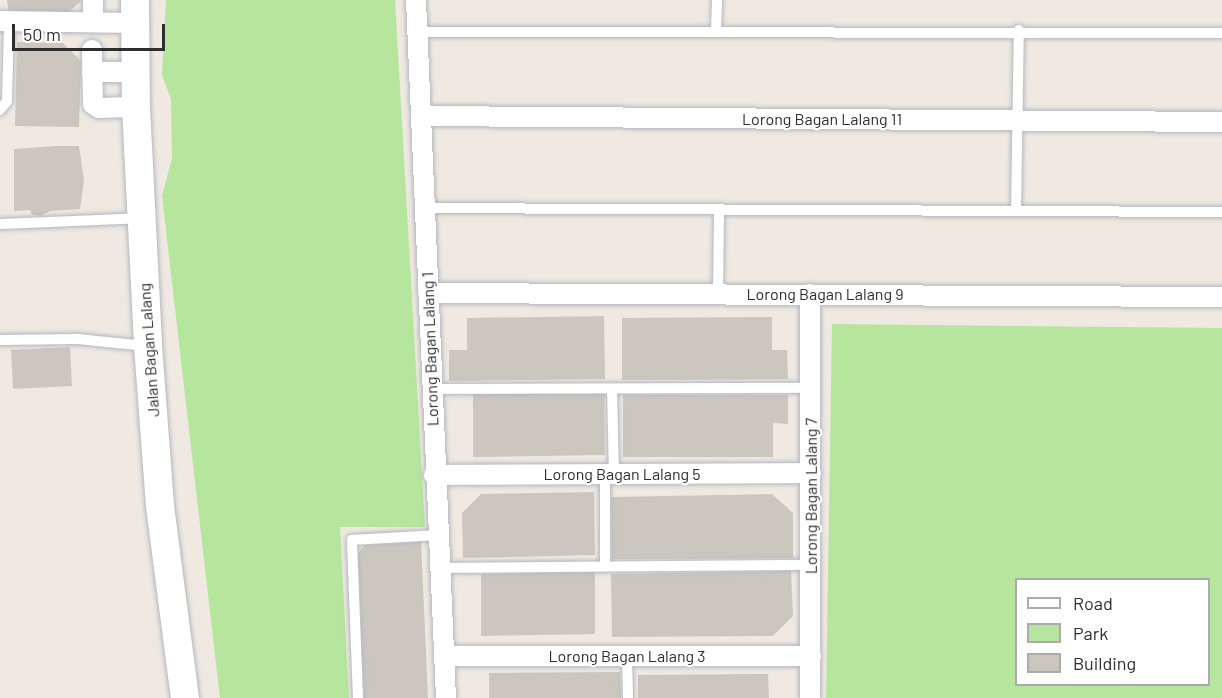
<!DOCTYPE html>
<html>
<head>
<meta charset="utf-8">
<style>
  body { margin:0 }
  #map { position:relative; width:1222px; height:698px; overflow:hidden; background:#efe9e1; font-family:Barlow,sans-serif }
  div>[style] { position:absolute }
  .green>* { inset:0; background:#b6e59e }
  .building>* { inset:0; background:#cbc7bf }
  .roads { filter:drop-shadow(0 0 2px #b4b7c1) drop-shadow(0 0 2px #b4b7c1) }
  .service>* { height:10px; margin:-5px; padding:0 5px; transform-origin:5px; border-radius:5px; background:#fff }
  .minor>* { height:20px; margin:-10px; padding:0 10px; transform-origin:10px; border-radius:10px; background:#fff }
  .secondary>* { height:28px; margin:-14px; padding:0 14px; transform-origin:14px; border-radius:14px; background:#fff }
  span { translate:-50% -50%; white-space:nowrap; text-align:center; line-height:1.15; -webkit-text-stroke:4.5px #fff; paint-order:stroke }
  .street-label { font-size:16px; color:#2e2e2e }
  .legend { position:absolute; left:1015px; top:578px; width:195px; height:108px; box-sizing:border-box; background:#fff; border:2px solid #ababab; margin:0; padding:8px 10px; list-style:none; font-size:18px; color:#2e2e2e }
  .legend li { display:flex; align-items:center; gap:12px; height:30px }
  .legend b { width:30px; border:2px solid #ababab }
  .scale { position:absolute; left:12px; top:24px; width:153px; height:27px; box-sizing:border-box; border:3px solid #2e2e2e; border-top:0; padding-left:8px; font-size:18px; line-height:21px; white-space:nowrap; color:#2e2e2e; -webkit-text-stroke:4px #fff; paint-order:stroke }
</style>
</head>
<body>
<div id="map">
  <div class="green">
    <div style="clip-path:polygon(166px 0,395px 0,425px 527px,340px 527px,349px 698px,220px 698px,162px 196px,172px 158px,171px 99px,162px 75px)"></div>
    <div style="clip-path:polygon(evenodd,832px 324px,1222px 328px,1222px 698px,826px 698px,832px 324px,1016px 580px,1208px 580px,1208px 684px,1016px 684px,1016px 580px)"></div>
  </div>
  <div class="building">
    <div style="clip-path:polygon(7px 0,82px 0,60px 20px,10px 20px)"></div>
    <div style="clip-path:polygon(17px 42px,63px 43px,81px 61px,79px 127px,15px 126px)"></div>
    <div style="clip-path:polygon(56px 146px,79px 146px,84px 180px,80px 209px,50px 211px,41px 216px,32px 215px,30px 210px,14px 211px,14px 149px)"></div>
    <div style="clip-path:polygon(604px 316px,605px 379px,449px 381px,449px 350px,467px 350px,467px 318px)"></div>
    <div style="clip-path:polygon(772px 317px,772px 350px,787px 350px,788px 379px,622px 380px,622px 318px)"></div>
    <div style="clip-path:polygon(70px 347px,72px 386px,13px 389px,11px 350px)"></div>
    <div style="clip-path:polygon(604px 393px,605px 455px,473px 457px,473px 394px)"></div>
    <div style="clip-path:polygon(623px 395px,788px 395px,788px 424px,773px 423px,773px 457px,623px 457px)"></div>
    <div style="clip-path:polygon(594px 492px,595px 555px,463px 558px,462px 513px,481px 494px)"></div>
    <div style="clip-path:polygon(772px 494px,793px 513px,793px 558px,612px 559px,611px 497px)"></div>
    <div style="clip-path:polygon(421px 542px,428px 698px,364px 698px,358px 553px,365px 545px)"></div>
    <div style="clip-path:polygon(791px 571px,793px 616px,773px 636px,612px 637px,611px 574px)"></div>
    <div style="clip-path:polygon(595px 572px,595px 634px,481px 636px,481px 574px)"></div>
    <div style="clip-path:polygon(620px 672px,621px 698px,489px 698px,489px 673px)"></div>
    <div style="clip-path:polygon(751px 674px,768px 674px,769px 698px,638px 698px,638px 675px)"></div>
  </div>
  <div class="roads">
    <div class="service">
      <div style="left:716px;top:30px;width:30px;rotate:-88deg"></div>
      <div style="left:417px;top:32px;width:805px;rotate:0.07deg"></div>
      <div style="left:0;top:110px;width:11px;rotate:-52deg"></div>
      <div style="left:7px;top:101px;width:79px;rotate:-88.5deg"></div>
      <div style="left:425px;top:208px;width:797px;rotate:0.29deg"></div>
      <div style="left:1016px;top:211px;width:181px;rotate:-89.1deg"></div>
      <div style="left:0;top:224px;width:141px;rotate:-2.4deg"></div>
      <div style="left:718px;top:294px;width:84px;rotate:-89.3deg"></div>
      <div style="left:0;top:340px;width:78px;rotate:-0.7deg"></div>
      <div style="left:78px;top:339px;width:68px;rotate:5.9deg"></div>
      <div style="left:431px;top:389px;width:380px;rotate:-0.2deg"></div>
      <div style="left:612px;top:389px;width:85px;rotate:88.7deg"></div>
      <div style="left:605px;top:474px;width:92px;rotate:90deg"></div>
      <div style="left:440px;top:568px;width:371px;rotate:-0.5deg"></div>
      <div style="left:627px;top:656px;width:42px;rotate:88.6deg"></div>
      <div style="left:358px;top:698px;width:158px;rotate:-92.2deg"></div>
      <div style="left:352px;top:540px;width:86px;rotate:-3.3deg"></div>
    </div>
    <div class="minor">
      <div style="left:416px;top:0;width:699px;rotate:87.54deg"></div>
      <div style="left:0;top:21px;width:134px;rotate:0.9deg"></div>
      <div style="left:93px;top:22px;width:22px;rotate:-90deg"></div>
      <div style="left:92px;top:50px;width:54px;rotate:88.9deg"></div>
      <div style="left:93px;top:104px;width:7px;rotate:34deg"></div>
      <div style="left:99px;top:108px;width:37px;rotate:-2deg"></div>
      <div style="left:92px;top:72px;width:43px"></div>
      <div style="left:422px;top:116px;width:800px;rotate:0.43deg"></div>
      <div style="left:428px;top:293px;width:794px;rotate:0.29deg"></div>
      <div style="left:810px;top:294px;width:404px;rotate:90deg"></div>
      <div style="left:434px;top:475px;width:377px;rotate:-0.3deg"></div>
      <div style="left:444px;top:656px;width:367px"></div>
    </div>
    <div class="secondary">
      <div style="left:135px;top:0;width:107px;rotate:89.5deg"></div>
      <div style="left:136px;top:107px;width:239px;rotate:87.1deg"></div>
      <div style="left:148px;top:346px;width:160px;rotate:85.7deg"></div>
      <div style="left:160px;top:506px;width:194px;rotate:82.6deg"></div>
    </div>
  </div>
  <div class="street-label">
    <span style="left:822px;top:119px">Lorong Bagan Lalang 11</span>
    <span style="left:825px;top:294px">Lorong Bagan Lalang 9</span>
    <span style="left:430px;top:349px;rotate:-92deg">Lorong Bagan Lalang 1</span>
    <span style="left:149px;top:350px;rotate:-94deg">Jalan Bagan Lalang</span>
    <span style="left:622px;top:474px">Lorong Bagan Lalang 5</span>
    <span style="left:811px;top:496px;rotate:-90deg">Lorong Bagan Lalang 7</span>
    <span style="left:627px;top:656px">Lorong Bagan Lalang 3</span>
  </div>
  <ul class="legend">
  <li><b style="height:8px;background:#fff"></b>Road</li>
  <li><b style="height:16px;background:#b6e59e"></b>Park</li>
  <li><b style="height:16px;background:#cbc7bf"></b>Building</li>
  </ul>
  <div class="scale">50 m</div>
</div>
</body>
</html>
